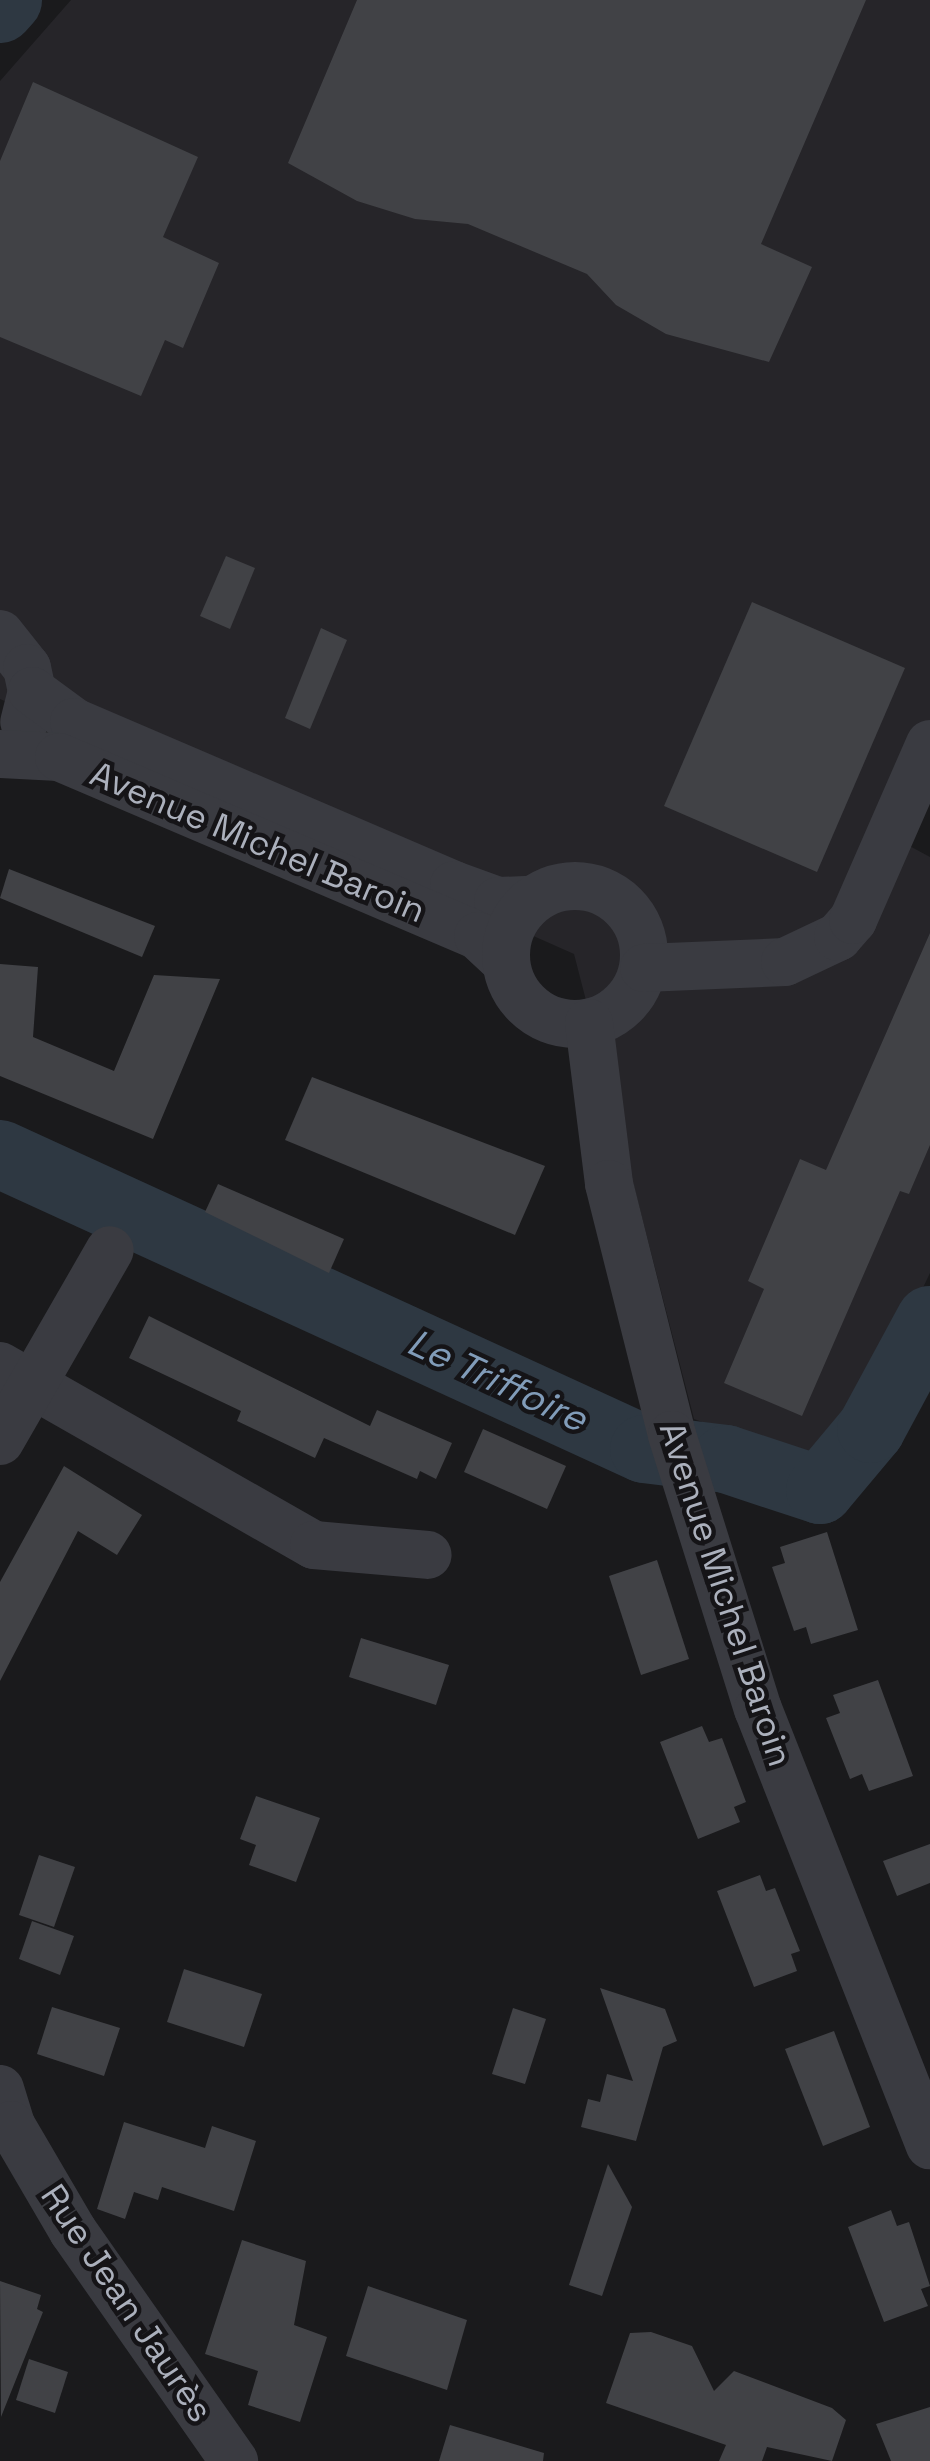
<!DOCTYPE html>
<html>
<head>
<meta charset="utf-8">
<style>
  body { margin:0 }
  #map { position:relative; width:930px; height:2461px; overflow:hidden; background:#1a1a1c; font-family:"Space Grotesk",sans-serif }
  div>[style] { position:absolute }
  .built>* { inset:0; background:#262529 }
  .river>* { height:68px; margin:-34px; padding:0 34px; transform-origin:34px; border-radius:34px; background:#2e3842 }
  .building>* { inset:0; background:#414246 }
  .minor>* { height:48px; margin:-24px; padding:0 24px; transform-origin:24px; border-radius:24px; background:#3a3b41 }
  .minor>.ring { margin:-24px; padding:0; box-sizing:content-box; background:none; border:48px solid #3a3b41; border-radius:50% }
  span { translate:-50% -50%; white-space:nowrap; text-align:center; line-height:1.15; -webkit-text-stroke:9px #151417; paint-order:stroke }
  .street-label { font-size:35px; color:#abb0bc }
  .water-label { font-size:38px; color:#819cb9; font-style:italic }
</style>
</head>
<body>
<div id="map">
  <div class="built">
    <div style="clip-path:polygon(71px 0,930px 0,930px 778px,904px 843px,930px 857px,930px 1273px,836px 1470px,694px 1419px,574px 954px,0 699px,0 81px)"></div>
  </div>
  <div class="river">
    <div style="left:0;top:9px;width:12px;rotate:-48deg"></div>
    <div style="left:0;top:1154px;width:708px;rotate:24.61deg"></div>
    <div style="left:644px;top:1449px;width:83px;rotate:7deg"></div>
    <div style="left:726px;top:1459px;width:99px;rotate:18.3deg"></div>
    <div style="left:820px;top:1490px;width:80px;rotate:-50.1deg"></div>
    <div style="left:871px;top:1429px;width:124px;rotate:-61.6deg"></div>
  </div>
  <div class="building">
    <div style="clip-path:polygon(357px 0,866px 0,761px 244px,812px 267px,769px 362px,666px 334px,616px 305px,587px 274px,468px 224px,415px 219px,357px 201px,288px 163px)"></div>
    <div style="clip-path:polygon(33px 82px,198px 157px,163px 237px,219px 263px,183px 348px,165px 340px,141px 396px,0 337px,0 161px)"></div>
    <div style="clip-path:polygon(226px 556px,255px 568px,230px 629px,200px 616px)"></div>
    <div style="clip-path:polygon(752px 602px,905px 668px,817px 872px,664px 806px)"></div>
    <div style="clip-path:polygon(321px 628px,347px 640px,310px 729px,285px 718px)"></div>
    <div style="clip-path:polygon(9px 869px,155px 926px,142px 957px,0 898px)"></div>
    <div style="clip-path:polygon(930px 933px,930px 1145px,909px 1194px,900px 1191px,802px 1416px,724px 1383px,764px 1289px,748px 1281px,800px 1159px,826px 1170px)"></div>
    <div style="clip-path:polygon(0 964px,38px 967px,33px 1037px,114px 1071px,154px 975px,220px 979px,153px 1139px,0 1076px)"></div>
    <div style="clip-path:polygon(312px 1077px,545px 1166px,515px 1235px,285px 1140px)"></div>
    <div style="clip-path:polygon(218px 1184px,344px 1239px,329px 1273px,205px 1212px)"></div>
    <div style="clip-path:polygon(149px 1316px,370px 1426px,377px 1410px,452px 1443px,436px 1479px,420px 1471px,417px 1479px,324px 1438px,315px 1458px,237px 1421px,241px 1411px,129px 1358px)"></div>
    <div style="clip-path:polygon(483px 1429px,566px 1466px,547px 1509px,464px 1472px)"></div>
    <div style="clip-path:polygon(64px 1466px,142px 1515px,117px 1555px,78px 1531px,0 1681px,0 1582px)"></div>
    <div style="clip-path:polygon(827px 1532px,858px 1630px,811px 1644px,806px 1627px,794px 1631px,772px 1567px,785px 1563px,780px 1547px)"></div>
    <div style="clip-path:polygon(657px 1560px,689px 1659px,641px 1675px,609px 1576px)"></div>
    <div style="clip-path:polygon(361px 1638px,449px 1665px,436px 1705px,349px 1677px)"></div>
    <div style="clip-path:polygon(878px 1680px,913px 1776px,869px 1791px,862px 1774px,850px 1779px,826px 1718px,840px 1713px,833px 1695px)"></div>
    <div style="clip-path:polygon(702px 1726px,709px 1742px,722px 1738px,746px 1802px,734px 1807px,740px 1822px,698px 1839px,660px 1742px)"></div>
    <div style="clip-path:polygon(256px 1796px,320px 1818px,296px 1882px,249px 1865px,256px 1845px,240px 1839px)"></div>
    <div style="clip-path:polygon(930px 1844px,930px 1883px,897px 1896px,883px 1861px)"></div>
    <div style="clip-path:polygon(39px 1855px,75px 1867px,54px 1927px,19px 1915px)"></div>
    <div style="clip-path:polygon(760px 1875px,766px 1891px,775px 1888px,800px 1951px,791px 1954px,797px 1971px,754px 1987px,717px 1891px)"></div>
    <div style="clip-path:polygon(32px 1921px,74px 1936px,60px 1975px,19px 1959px)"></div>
    <div style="clip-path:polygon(184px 1969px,262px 1994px,244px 2047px,167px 2022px)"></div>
    <div style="clip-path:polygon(600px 1988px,665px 2009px,677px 2041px,663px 2047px,636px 2141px,581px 2127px,588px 2099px,600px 2102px,607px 2074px,633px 2081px)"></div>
    <div style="clip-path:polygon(52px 2007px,120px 2028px,104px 2076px,37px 2054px)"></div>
    <div style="clip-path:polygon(513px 2008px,546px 2019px,525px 2084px,492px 2074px)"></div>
    <div style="clip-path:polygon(834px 2031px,870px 2127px,823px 2146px,785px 2049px)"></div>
    <div style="clip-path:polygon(124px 2122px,205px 2148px,212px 2126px,256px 2141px,234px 2211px,162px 2187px,158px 2200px,134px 2192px,125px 2219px,97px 2209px)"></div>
    <div style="clip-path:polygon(608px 2164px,632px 2207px,602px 2296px,569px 2285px)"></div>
    <div style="clip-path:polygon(891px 2210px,897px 2226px,909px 2222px,930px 2286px,921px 2289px,928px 2306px,884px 2322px,848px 2227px)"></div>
    <div style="clip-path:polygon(242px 2240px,306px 2261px,294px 2325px,327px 2337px,300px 2422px,248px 2405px,258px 2371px,205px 2354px)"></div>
    <div style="clip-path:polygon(0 2281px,41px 2295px,37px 2309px,43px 2312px,1px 2417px)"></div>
    <div style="clip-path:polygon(368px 2286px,467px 2320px,447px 2390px,346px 2356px)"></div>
    <div style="clip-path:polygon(651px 2332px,692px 2346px,714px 2391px,734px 2371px,832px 2408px,846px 2420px,832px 2461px,767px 2447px,762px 2461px,719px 2461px,726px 2445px,606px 2403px,630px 2333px)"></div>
    <div style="clip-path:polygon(29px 2359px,68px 2372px,55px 2413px,16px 2400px)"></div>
    <div style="clip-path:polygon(930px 2407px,930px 2461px,891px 2461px,876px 2424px)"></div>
    <div style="clip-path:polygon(450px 2425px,544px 2453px,543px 2461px,439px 2461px)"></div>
  </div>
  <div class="minor">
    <div style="left:0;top:634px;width:43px;rotate:51.5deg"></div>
    <div style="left:27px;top:668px;width:24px;rotate:78deg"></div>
    <div style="left:32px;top:691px;width:32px;rotate:104deg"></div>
    <div style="left:32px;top:691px;width:52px;rotate:36.4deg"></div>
    <div style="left:74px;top:722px;width:413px;rotate:23.2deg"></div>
    <div style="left:454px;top:885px;width:47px;rotate:20deg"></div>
    <div style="left:498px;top:901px;width:33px;rotate:-2deg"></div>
    <div style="left:0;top:754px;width:59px;rotate:2.9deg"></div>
    <div style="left:59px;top:757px;width:456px;rotate:23.1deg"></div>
    <div style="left:478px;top:936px;width:37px;rotate:43deg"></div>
    <div class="ring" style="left:506px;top:886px;width:90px;height:90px"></div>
    <div style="left:644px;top:968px;width:141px;rotate:-2.4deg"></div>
    <div style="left:785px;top:962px;width:59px;rotate:-25.3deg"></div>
    <div style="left:838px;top:937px;width:23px;rotate:-49deg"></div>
    <div style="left:853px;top:920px;width:192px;rotate:-66.4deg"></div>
    <div style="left:589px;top:1023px;width:162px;rotate:82.9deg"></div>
    <div style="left:609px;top:1184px;width:259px;rotate:75.9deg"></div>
    <div style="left:672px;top:1435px;width:287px;rotate:72.6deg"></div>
    <div style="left:758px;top:1709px;width:469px;rotate:68.5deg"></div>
    <div style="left:0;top:1366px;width:361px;rotate:29.7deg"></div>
    <div style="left:314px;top:1545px;width:114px;rotate:5deg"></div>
    <div style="left:0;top:1441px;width:220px;rotate:-60.1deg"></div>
    <div style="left:0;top:2089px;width:38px;rotate:73deg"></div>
    <div style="left:11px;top:2125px;width:123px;rotate:59.7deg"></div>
    <div style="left:73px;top:2231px;width:281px;rotate:55deg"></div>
  </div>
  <div class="street-label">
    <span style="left:258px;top:842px;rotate:23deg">Avenue Michel Baroin</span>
    <span style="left:726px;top:1594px;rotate:72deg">Avenue Michel Baroin</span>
    <span style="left:127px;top:2303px;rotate:56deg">Rue Jean Jaurès</span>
  </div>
  <div class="water-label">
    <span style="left:497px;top:1381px;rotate:25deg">Le Triffoire</span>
  </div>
</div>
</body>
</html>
